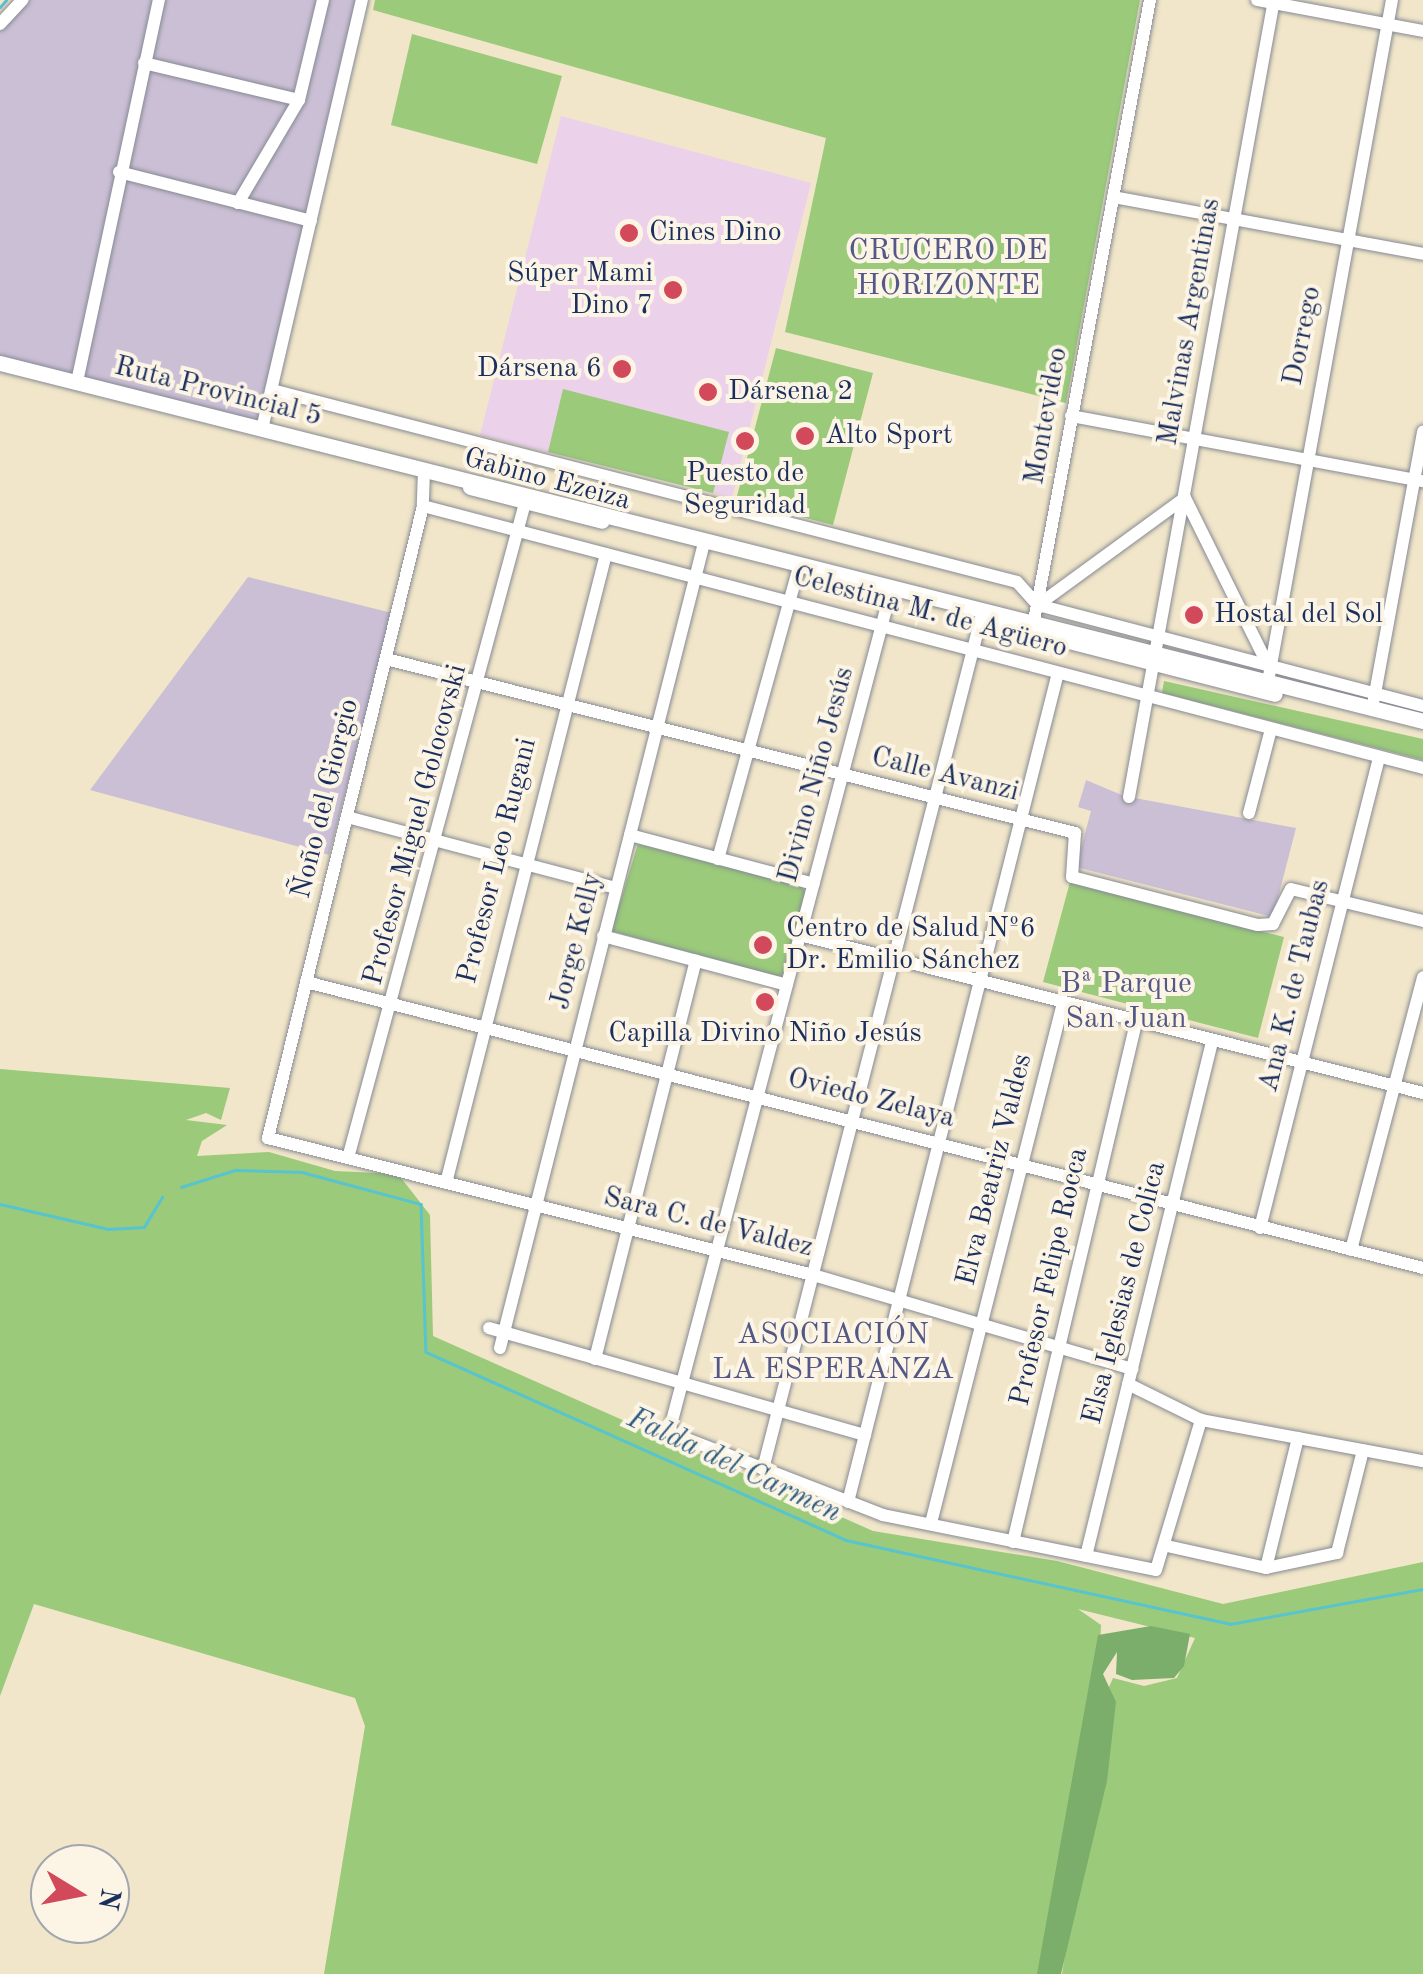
<!DOCTYPE html>
<html>
<head>
<meta charset="utf-8">
<style>
  body { margin:0 }
  #map { position:relative; width:1423px; height:1974px; overflow:hidden; background:#f1e6c9; font-family:"Old Standard TT",serif }
  div>[style] { position:absolute }
  .built>* { inset:0; background:#ecd1ea }
  .industrial>* { inset:0; background:#cbbfd5 }
  .green>* { inset:0; background:#9aca7a }
  .forest>* { inset:0; background:#7bae6a }
  .stream>* { height:2.5px; margin:-1.25px; padding:0 1.25px; transform-origin:1.25px; border-radius:1.25px; background:#57c4cf }
  .roads { filter:drop-shadow(0 0 2px #868a94) drop-shadow(0 0 2px #868a94) }
  .minor>* { height:12px; margin:-6px; padding:0 6px; transform-origin:6px; border-radius:6px; background:#fff }
  .major>* { height:15px; margin:-7.5px; padding:0 7.5px; transform-origin:7.5px; border-radius:7.5px; background:#fff }
  .dots>* { width:28px; height:28px; translate:-50% -50%; box-sizing:border-box; border:5px solid #fcf5e5; border-radius:50% }
  span { translate:-50% -50%; white-space:nowrap; text-align:center; line-height:1.15; -webkit-text-stroke:8px #fcf5e5; paint-order:stroke }
  .poi-label { font-size:28px; color:#1b2f5e }
  .left { translate:0 -50%; text-align:left }
  .right { translate:-100% -50%; text-align:right }
  .street-label { font-size:28px; color:#1b2f5e }
  .neighbourhood-label { font-size:30px; color:#535886 }
  .water-label { font-size:30px; color:#2d5c80; font-style:italic }
  .north { position:absolute; left:30px; top:1844px; width:100px; height:100px; box-sizing:border-box; background:#fcf5e5; border:2px solid #a2a6af; border-radius:50%; rotate:100deg; font-size:28px; font-weight:700; line-height:40px; text-align:center; color:#1b2f5e }
  .north::after { content:''; display:block; margin:auto; width:35px; height:45px; background:#d1495b; clip-path:polygon(50% 0,100% 100%,50% 72%,0 100%) }
</style>
</head>
<body>
<div id="map">
  <div class="built">
    <div style="clip-path:polygon(561px 116px,811px 183px,732px 498px,480px 435px)"></div>
  </div>
  <div class="industrial">
    <div style="clip-path:polygon(22px 0,360px 0,262px 429px,0 362px,0 24px)"></div>
    <div style="clip-path:polygon(248px 577px,392px 613px,329px 855px,90px 790px)"></div>
    <div style="clip-path:polygon(1086px 780px,1124px 796px,1296px 828px,1273px 917px,1076px 867px,1091px 811px,1078px 807px)"></div>
  </div>
  <div class="green">
    <div style="clip-path:polygon(375px 0,1140px 0,1066px 403px,785px 332px,826px 138px,373px 10px)"></div>
    <div style="clip-path:polygon(412px 34px,562px 76px,537px 164px,391px 125px)"></div>
    <div style="clip-path:polygon(776px 348px,873px 373px,833px 525px,736px 500px)"></div>
    <div style="clip-path:polygon(563px 389px,729px 432px,713px 493px,548px 452px)"></div>
    <div style="clip-path:polygon(1164px 681px,1423px 739px,1423px 760px,1162px 693px)"></div>
    <div style="clip-path:polygon(638px 844px,800px 885px,808px 895px,787px 971px,779px 977px,611px 931px)"></div>
    <div style="clip-path:polygon(1070px 882px,1284px 937px,1258px 1038px,1043px 982px)"></div>
    <div style="clip-path:polygon(0 1069px,230px 1088px,221px 1120px,206px 1113px,186px 1120px,227px 1125px,202px 1141px,197px 1156px,269px 1152px,335px 1171px,398px 1174px,430px 1215px,433px 1336px,873px 1531px,1057px 1561px,1223px 1604px,1423px 1562px,1423px 1974px,1062px 1974px,1106px 1694px,1113px 1678px,1144px 1686px,1177px 1678px,1195px 1638px,1078px 1609px,1101px 1625px,1100px 1647px,1044px 1974px,324px 1974px,365px 1726px,355px 1698px,34px 1604px,0 1696px)"></div>
  </div>
  <div class="forest">
    <div style="clip-path:polygon(1151px 1626px,1190px 1634px,1184px 1666px,1174px 1678px,1132px 1680px,1116px 1674px,1117px 1652px,1103px 1674px,1116px 1702px,1107px 1781px,1061px 1974px,1037px 1974px,1098px 1635px)"></div>
  </div>
  <div class="stream">
    <div style="left:0;top:7px;width:9px;rotate:-49deg"></div>
    <div style="left:181px;top:1187px;width:57px;rotate:-17.5deg"></div>
    <div style="left:235px;top:1170px;width:67px;rotate:1.7deg"></div>
    <div style="left:302px;top:1172px;width:123px;rotate:15.1deg"></div>
    <div style="left:421px;top:1204px;width:148px;rotate:88.1deg"></div>
    <div style="left:426px;top:1352px;width:460px;rotate:24.1deg"></div>
    <div style="left:846px;top:1540px;width:393px;rotate:12.3deg"></div>
    <div style="left:1230px;top:1624px;width:196px;rotate:-10.3deg"></div>
    <div style="left:0;top:1204px;width:111px;rotate:13deg"></div>
    <div style="left:108px;top:1229px;width:36px;rotate:-3deg"></div>
    <div style="left:144px;top:1227px;width:35px;rotate:-59deg"></div>
  </div>
  <div class="roads">
    <div class="minor">
      <div style="left:1257px;top:0;width:169px;rotate:10.6deg"></div>
      <div style="left:0;top:24px;width:33px;rotate:-47deg"></div>
      <div style="left:144px;top:63px;width:159px;rotate:13.4deg"></div>
      <div style="left:119px;top:172px;width:198px;rotate:14.3deg"></div>
      <div style="left:1113px;top:197px;width:315px;rotate:10.4deg"></div>
      <div style="left:238px;top:203px;width:120px;rotate:-59.4deg"></div>
      <div style="left:299px;top:100px;width:103px;rotate:-76.5deg"></div>
      <div style="left:77px;top:382px;width:391px;rotate:-77.9deg"></div>
      <div style="left:272px;top:390px;width:769px;rotate:14.45deg"></div>
      <div style="left:1017px;top:582px;width:31px;rotate:48deg"></div>
      <div style="left:1038px;top:605px;width:398px;rotate:14.7deg"></div>
      <div style="left:1071px;top:416px;width:358px;rotate:10.5deg"></div>
      <div style="left:262px;top:429px;width:441px;rotate:-76.9deg"></div>
      <div style="left:424px;top:470px;width:36px;rotate:92deg"></div>
      <div style="left:423px;top:506px;width:651px;rotate:103.78deg"></div>
      <div style="left:268px;top:1138px;width:562px;rotate:14.11deg"></div>
      <div style="left:813px;top:1275px;width:333px;rotate:16.4deg"></div>
      <div style="left:423px;top:506px;width:1034px;rotate:14.68deg"></div>
      <div style="left:890px;top:594px;width:867px;rotate:104.77deg"></div>
      <div style="left:669px;top:1432px;width:230px;rotate:21.2deg"></div>
      <div style="left:883px;top:1515px;width:278px;rotate:11.4deg"></div>
      <div style="left:1156px;top:1570px;width:157px;rotate:-73.3deg"></div>
      <div style="left:1038px;top:605px;width:182px;rotate:-36.1deg"></div>
      <div style="left:1185px;top:498px;width:191px;rotate:63.6deg"></div>
      <div style="left:1034px;top:621px;width:632px;rotate:-79.42deg"></div>
      <div style="left:386px;top:659px;width:711px;rotate:14.17deg"></div>
      <div style="left:1075px;top:833px;width:44px;rotate:93.9deg"></div>
      <div style="left:1072px;top:877px;width:192px;rotate:14.5deg"></div>
      <div style="left:1258px;top:925px;width:15px;rotate:-4deg"></div>
      <div style="left:1273px;top:924px;width:39px;rotate:-63deg"></div>
      <div style="left:1291px;top:889px;width:136px;rotate:13.6deg"></div>
      <div style="left:1269px;top:676px;width:687px;rotate:-79.69deg"></div>
      <div style="left:1374px;top:699px;width:272px;rotate:-79.6deg"></div>
      <div style="left:1129px;top:797px;width:810px;rotate:-79.69deg"></div>
      <div style="left:1249px;top:813px;width:87px;rotate:-75.3deg"></div>
      <div style="left:347px;top:817px;width:278px;rotate:14.8deg"></div>
      <div style="left:630px;top:835px;width:190px;rotate:14.9deg"></div>
      <div style="left:718px;top:859px;width:299px;rotate:-74.5deg"></div>
      <div style="left:800px;top:935px;width:643px;rotate:14.23deg"></div>
      <div style="left:603px;top:936px;width:190px;rotate:14.9deg"></div>
      <div style="left:306px;top:982px;width:1153px;rotate:14.36deg"></div>
      <div style="left:348px;top:1158px;width:678px;rotate:-74.88deg"></div>
      <div style="left:446px;top:1183px;width:649px;rotate:-75.73deg"></div>
      <div style="left:1260px;top:1228px;width:486px;rotate:-75.8deg"></div>
      <div style="left:1351px;top:1250px;width:282px;rotate:-75.2deg"></div>
      <div style="left:489px;top:1328px;width:391px;rotate:15.9deg"></div>
      <div style="left:500px;top:1348px;width:826px;rotate:-75.78deg"></div>
      <div style="left:595px;top:1359px;width:411px;rotate:-75.8deg"></div>
      <div style="left:1128px;top:1384px;width:81px;rotate:26.3deg"></div>
      <div style="left:1201px;top:1420px;width:226px;rotate:10.5deg"></div>
      <div style="left:763px;top:1469px;width:878px;rotate:-75.63deg"></div>
      <div style="left:848px;top:1502px;width:855px;rotate:-75.79deg"></div>
      <div style="left:931px;top:1523px;width:536px;rotate:-75.76deg"></div>
      <div style="left:1013px;top:1542px;width:533px;rotate:-76.67deg"></div>
      <div style="left:1167px;top:1546px;width:101px;rotate:12.5deg"></div>
      <div style="left:1266px;top:1568px;width:134px;rotate:-76.2deg"></div>
      <div style="left:1086px;top:1556px;width:529px;rotate:-76.23deg"></div>
      <div style="left:1266px;top:1568px;width:73px;rotate:-11.9deg"></div>
      <div style="left:1337px;top:1553px;width:106px;rotate:-75.8deg"></div>
    </div>
    <div class="major">
      <div style="left:0;top:363px;width:1467px;rotate:14.12deg"></div>
      <div style="left:470px;top:487px;width:136px;rotate:14.4deg"></div>
      <div style="left:983px;top:619px;width:301px;rotate:14.4deg"></div>
    </div>
  </div>
  <div class="dots">
    <div style="left:629px;top:233px;background:#d1495b"></div>
    <div style="left:673px;top:290px;background:#d1495b"></div>
    <div style="left:622px;top:369px;background:#d1495b"></div>
    <div style="left:708px;top:392px;background:#d1495b"></div>
    <div style="left:805px;top:436px;background:#d1495b"></div>
    <div style="left:745px;top:441px;background:#d1495b"></div>
    <div style="left:1194px;top:615px;background:#d1495b"></div>
    <div style="left:763px;top:945px;background:#d1495b"></div>
    <div style="left:765px;top:1002px;background:#d1495b"></div>
  </div>
  <div class="poi-label">
    <span class="left" style="left:649px;top:233px">Cines Dino</span>
    <span class="right" style="left:653px;top:290px">Súper Mami<br>Dino 7</span>
    <span class="right" style="left:602px;top:369px">Dársena 6</span>
    <span class="left" style="left:728px;top:392px">Dársena 2</span>
    <span class="left" style="left:825px;top:436px">Alto Sport</span>
    <span style="left:745px;top:490px">Puesto de<br>Seguridad</span>
    <span class="left" style="left:1214px;top:615px">Hostal del Sol</span>
    <span class="left" style="left:786px;top:945px">Centro de Salud Nº6<br>Dr. Emilio Sánchez</span>
    <span style="left:765px;top:1034px">Capilla Divino Niño Jesús</span>
  </div>
  <div class="street-label">
    <span style="left:1190px;top:322px;rotate:-80deg">Malvinas Argentinas</span>
    <span style="left:1303px;top:336px;rotate:-79deg">Dorrego</span>
    <span style="left:218px;top:392px;rotate:14deg">Ruta Provincial 5</span>
    <span style="left:1047px;top:416px;rotate:-80deg">Montevideo</span>
    <span style="left:547px;top:480px;rotate:15deg">Gabino Ezeiza</span>
    <span style="left:930px;top:613px;rotate:15deg">Celestina M. de Agüero</span>
    <span style="left:817px;top:775px;rotate:-75deg">Divino Niño Jesús</span>
    <span style="left:945px;top:775px;rotate:14deg">Calle Avanzi</span>
    <span style="left:326px;top:799px;rotate:-76deg">Ñoño del Giorgio</span>
    <span style="left:416px;top:825px;rotate:-75deg">Profesor Miguel Golocovski</span>
    <span style="left:498px;top:861px;rotate:-76deg">Profesor Leo Rugani</span>
    <span style="left:577px;top:941px;rotate:-76deg">Jorge Kelly</span>
    <span style="left:1295px;top:986px;rotate:-76deg">Ana K. de Taubas</span>
    <span style="left:871px;top:1099px;rotate:14deg">Oviedo Zelaya</span>
    <span style="left:995px;top:1170px;rotate:-76deg">Elva Beatriz Valdes</span>
    <span style="left:708px;top:1223px;rotate:14deg">Sara C. de Valdez</span>
    <span style="left:1050px;top:1277px;rotate:-77deg">Profesor Felipe Rocca</span>
    <span style="left:1125px;top:1293px;rotate:-76deg">Elsa Iglesias de Colica</span>
  </div>
  <div class="neighbourhood-label">
    <span style="left:948px;top:268px">CRUCERO DE<br>HORIZONTE</span>
    <span style="left:1126px;top:1001px">Bª Parque<br>San Juan</span>
    <span style="left:833px;top:1352px">ASOCIACIÓN<br>LA ESPERANZA</span>
  </div>
  <div class="water-label">
    <span style="left:734px;top:1466px;rotate:25deg">Falda del Carmen</span>
  </div>
  <div class="north">N</div>
</div>
</body>
</html>
